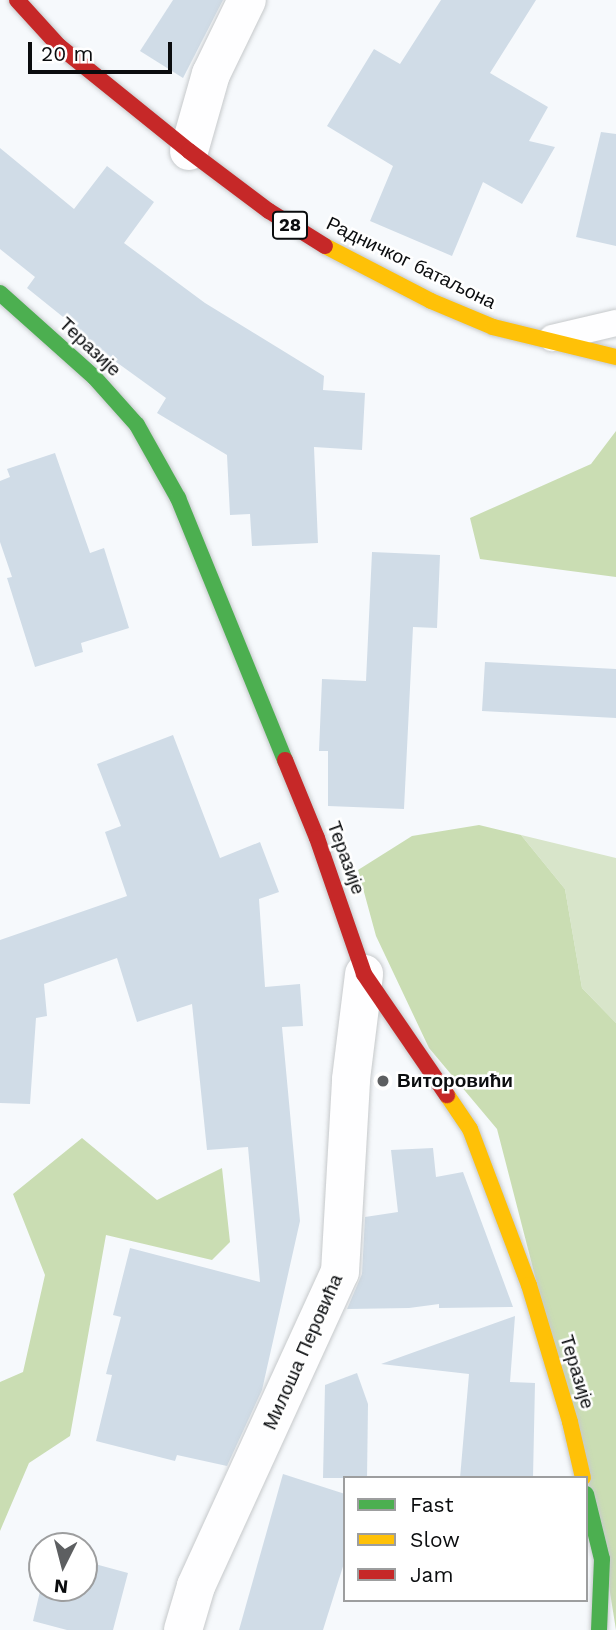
<!DOCTYPE html>
<html>
<head>
<meta charset="utf-8">
<style>
  body { margin:0 }
  #map { position:relative; width:616px; height:1630px; overflow:hidden; background:#f6f9fc; font-family:"Work Sans",sans-serif }
  div>[style] { position:absolute }
  .green>* { inset:0; background:#d8e5ca }
  .forest>* { inset:0; background:#caddb3 }
  .building>* { inset:0; background:#d0dce7 }
  .roads { filter:drop-shadow(0 0 2px #c6c9cb) drop-shadow(0 0 2px #c6c9cb) }
  .lane>* { height:26px; margin:-13px; padding:0 13px; transform-origin:13px; border-radius:13px; background:#fefeff }
  .street>* { height:38px; margin:-19px; padding:0 19px; transform-origin:19px; border-radius:19px; background:#fefeff }
  .fast>* { height:16px; margin:-8px; padding:0 8px; transform-origin:8px; border-radius:8px; background:#4caf50 }
  .slow>* { height:16px; margin:-8px; padding:0 8px; transform-origin:8px; border-radius:8px; background:#ffc107 }
  .jam>* { height:16px; margin:-8px; padding:0 8px; transform-origin:8px; border-radius:8px; background:#c62828 }
  .dots>* { width:19px; height:19px; translate:-50% -50%; box-sizing:border-box; border:4px solid #fff; border-radius:50% }
  span { translate:-50% -50%; white-space:nowrap; text-align:center; line-height:1.15; -webkit-text-stroke:5px #fff; paint-order:stroke }
  .shield-label span { padding:2px 5px; background:#fff; border:2px solid; border-radius:5px; -webkit-text-stroke-width:0 }
  .shield-label { font-size:18px; color:#0a0c0e; font-weight:700 }
  .street-label { font-size:19px; color:#0a0c0e }
  .poi-label { font-size:19px; color:#0a0c0e; font-weight:700 }
  .left { translate:0 -50%; text-align:left }
  .legend { position:absolute; left:343px; top:1476px; width:245px; height:126px; box-sizing:border-box; background:#fff; border:2px solid #9d9e9f; margin:0; padding:9px 12px; list-style:none; font-size:21px; color:#0a0c0e }
  .legend li { display:flex; align-items:center; gap:14px; height:35px }
  .legend b { width:35px; border:2px solid #9d9e9f }
  .north { position:absolute; left:28px; top:1532px; width:70px; height:70px; box-sizing:border-box; background:#fff; border:2px solid #9d9e9f; border-radius:50%; rotate:186deg; font-size:19px; font-weight:700; line-height:28px; text-align:center; color:#0a0c0e }
  .north::after { content:''; display:block; margin:auto; width:24px; height:32px; background:#5d5f61; clip-path:polygon(50% 0,100% 100%,50% 72%,0 100%) }
  .scale { position:absolute; left:28px; top:42px; width:144px; height:32px; box-sizing:border-box; border:4px solid #0a0c0e; border-top:0; padding-left:9px; font-size:21px; line-height:24px; white-space:nowrap; color:#0a0c0e; -webkit-text-stroke:5px #fff; paint-order:stroke }
</style>
</head>
<body>
<div id="map">
  <div class="green">
    <div style="clip-path:polygon(521px 835px,616px 858px,616px 1023px,582px 988px,565px 889px)"></div>
  </div>
  <div class="forest">
    <div style="clip-path:polygon(616px 431px,616px 577px,480px 559px,470px 518px,591px 464px)"></div>
    <div style="clip-path:polygon(479px 825px,521px 835px,565px 889px,582px 988px,616px 1023px,616px 1630px,599px 1524px,497px 1129px,429px 1048px,376px 936px,358px 870px,412px 836px)"></div>
    <div style="clip-path:polygon(82px 1138px,157px 1200px,222px 1168px,230px 1242px,212px 1260px,106px 1235px,70px 1436px,29px 1463px,0 1531px,0 1382px,23px 1372px,45px 1275px,13px 1194px)"></div>
  </div>
  <div class="building">
    <div style="clip-path:polygon(173px 0,223px 0,183px 78px,140px 51px)"></div>
    <div style="clip-path:polygon(441px 0,536px 0,490px 73px,548px 107px,529px 141px,555px 147px,522px 204px,483px 182px,452px 256px,370px 221px,393px 166px,327px 126px,374px 49px,400px 64px)"></div>
    <div style="clip-path:polygon(601px 132px,616px 134px,616px 246px,576px 237px)"></div>
    <div style="clip-path:polygon(0 148px,74px 209px,107px 166px,154px 202px,124px 243px,205px 303px,324px 376px,323px 390px,365px 393px,362px 450px,314px 447px,318px 543px,252px 546px,250px 514px,230px 515px,227px 455px,157px 413px,166px 398px,83px 338px,76px 332px,78px 329px,27px 288px,35px 277px,0 249px)"></div>
    <div style="clip-path:polygon(55px 453px,90px 553px,104px 548px,129px 628px,81px 643px,83px 652px,35px 667px,7px 578px,12px 577px,0 542px,0 481px,10px 477px,7px 469px)"></div>
    <div style="clip-path:polygon(372px 552px,440px 555px,437px 628px,413px 627px,404px 809px,328px 806px,328px 751px,319px 751px,322px 679px,366px 681px)"></div>
    <div style="clip-path:polygon(485px 662px,616px 669px,616px 718px,482px 711px)"></div>
    <div style="clip-path:polygon(173px 735px,220px 858px,260px 842px,279px 892px,259px 899px,265px 987px,300px 984px,303px 1026px,282px 1027px,300px 1221px,262px 1390px,227px 1466px,177px 1455px,175px 1461px,96px 1441px,112px 1375px,106px 1374px,121px 1317px,113px 1315px,130px 1248px,260px 1282px,248px 1147px,207px 1150px,192px 1004px,137px 1022px,117px 958px,44px 984px,47px 1016px,36px 1018px,30px 1104px,0 1103px,0 940px,127px 896px,105px 832px,121px 826px,97px 764px)"></div>
    <div style="clip-path:polygon(433px 1148px,436px 1177px,463px 1172px,513px 1307px,439px 1308px,439px 1304px,409px 1308px,347px 1309px,362px 1274px,365px 1217px,398px 1212px,391px 1150px)"></div>
    <div style="clip-path:polygon(515px 1316px,510px 1382px,535px 1383px,533px 1478px,460px 1478px,469px 1374px,381px 1364px)"></div>
    <div style="clip-path:polygon(357px 1373px,368px 1404px,367px 1478px,323px 1478px,325px 1385px)"></div>
    <div style="clip-path:polygon(283px 1474px,345px 1494px,345px 1560px,323px 1630px,239px 1630px)"></div>
    <div style="clip-path:polygon(84px 1561px,128px 1573px,113px 1630px,67px 1630px,33px 1621px,42px 1583px,42px 1588px,84px 1588px)"></div>
  </div>
  <div class="roads">
    <div class="lane">
      <div style="left:552px;top:338px;width:66px;rotate:-13.2deg"></div>
    </div>
    <div class="street">
      <div style="left:189px;top:151px;width:80px;rotate:-74.1deg"></div>
      <div style="left:211px;top:74px;width:82px;rotate:-64.1deg"></div>
      <div style="left:183px;top:1630px;width:46px;rotate:-73.5deg"></div>
      <div style="left:196px;top:1586px;width:345px;rotate:-65.4deg"></div>
      <div style="left:340px;top:1272px;width:193px;rotate:-86.7deg"></div>
      <div style="left:351px;top:1079px;width:106px;rotate:-82.9deg"></div>
    </div>
    <div class="fast">
      <div style="left:0;top:293px;width:127px;rotate:41.8deg"></div>
      <div style="left:95px;top:378px;width:63px;rotate:48.2deg"></div>
      <div style="left:137px;top:425px;width:84px;rotate:60.7deg"></div>
      <div style="left:178px;top:498px;width:283px;rotate:67.8deg"></div>
      <div style="left:586px;top:1494px;width:67px;rotate:76.2deg"></div>
      <div style="left:602px;top:1559px;width:71px;rotate:92.4deg"></div>
    </div>
    <div class="slow">
      <div style="left:325px;top:246px;width:119px;rotate:27.4deg"></div>
      <div style="left:431px;top:301px;width:67px;rotate:22.8deg"></div>
      <div style="left:493px;top:327px;width:127px;rotate:13.7deg"></div>
      <div style="left:447px;top:1095px;width:41px;rotate:55.9deg"></div>
      <div style="left:470px;top:1129px;width:167px;rotate:69.3deg"></div>
      <div style="left:529px;top:1285px;width:143px;rotate:73.3deg"></div>
      <div style="left:570px;top:1422px;width:57px;rotate:76.9deg"></div>
    </div>
    <div class="jam">
      <div style="left:17px;top:0;width:62px;rotate:47.6deg"></div>
      <div style="left:59px;top:46px;width:167px;rotate:38.9deg"></div>
      <div style="left:189px;top:151px;width:100px;rotate:36.9deg"></div>
      <div style="left:269px;top:211px;width:66px;rotate:32deg"></div>
      <div style="left:285px;top:760px;width:84px;rotate:67.7deg"></div>
      <div style="left:317px;top:838px;width:144px;rotate:70.9deg"></div>
      <div style="left:364px;top:974px;width:147px;rotate:55.6deg"></div>
    </div>
  </div>
  <div class="dots">
    <div style="left:383px;top:1081px;background:#5d5f61"></div>
  </div>
  <div class="shield-label">
    <span style="left:290px;top:225px">28</span>
  </div>
  <div class="street-label">
    <span style="left:411px;top:263px;rotate:26deg">Радничког батаљона</span>
    <span style="left:90px;top:347px;rotate:43deg">Теразије</span>
    <span style="left:346px;top:858px;rotate:70deg">Теразије</span>
    <span style="left:303px;top:1352px;rotate:-66deg">Милоша Перовића</span>
    <span style="left:577px;top:1372px;rotate:73deg">Теразије</span>
  </div>
  <div class="poi-label">
    <span class="left" style="left:397px;top:1081px">Виторовићи</span>
  </div>
  <ul class="legend">
  <li><b style="height:9px;background:#4caf50"></b>Fast</li>
  <li><b style="height:9px;background:#ffc107"></b>Slow</li>
  <li><b style="height:9px;background:#c62828"></b>Jam</li>
  </ul>
  <div class="north">N</div>
  <div class="scale">20 m</div>
</div>
</body>
</html>
